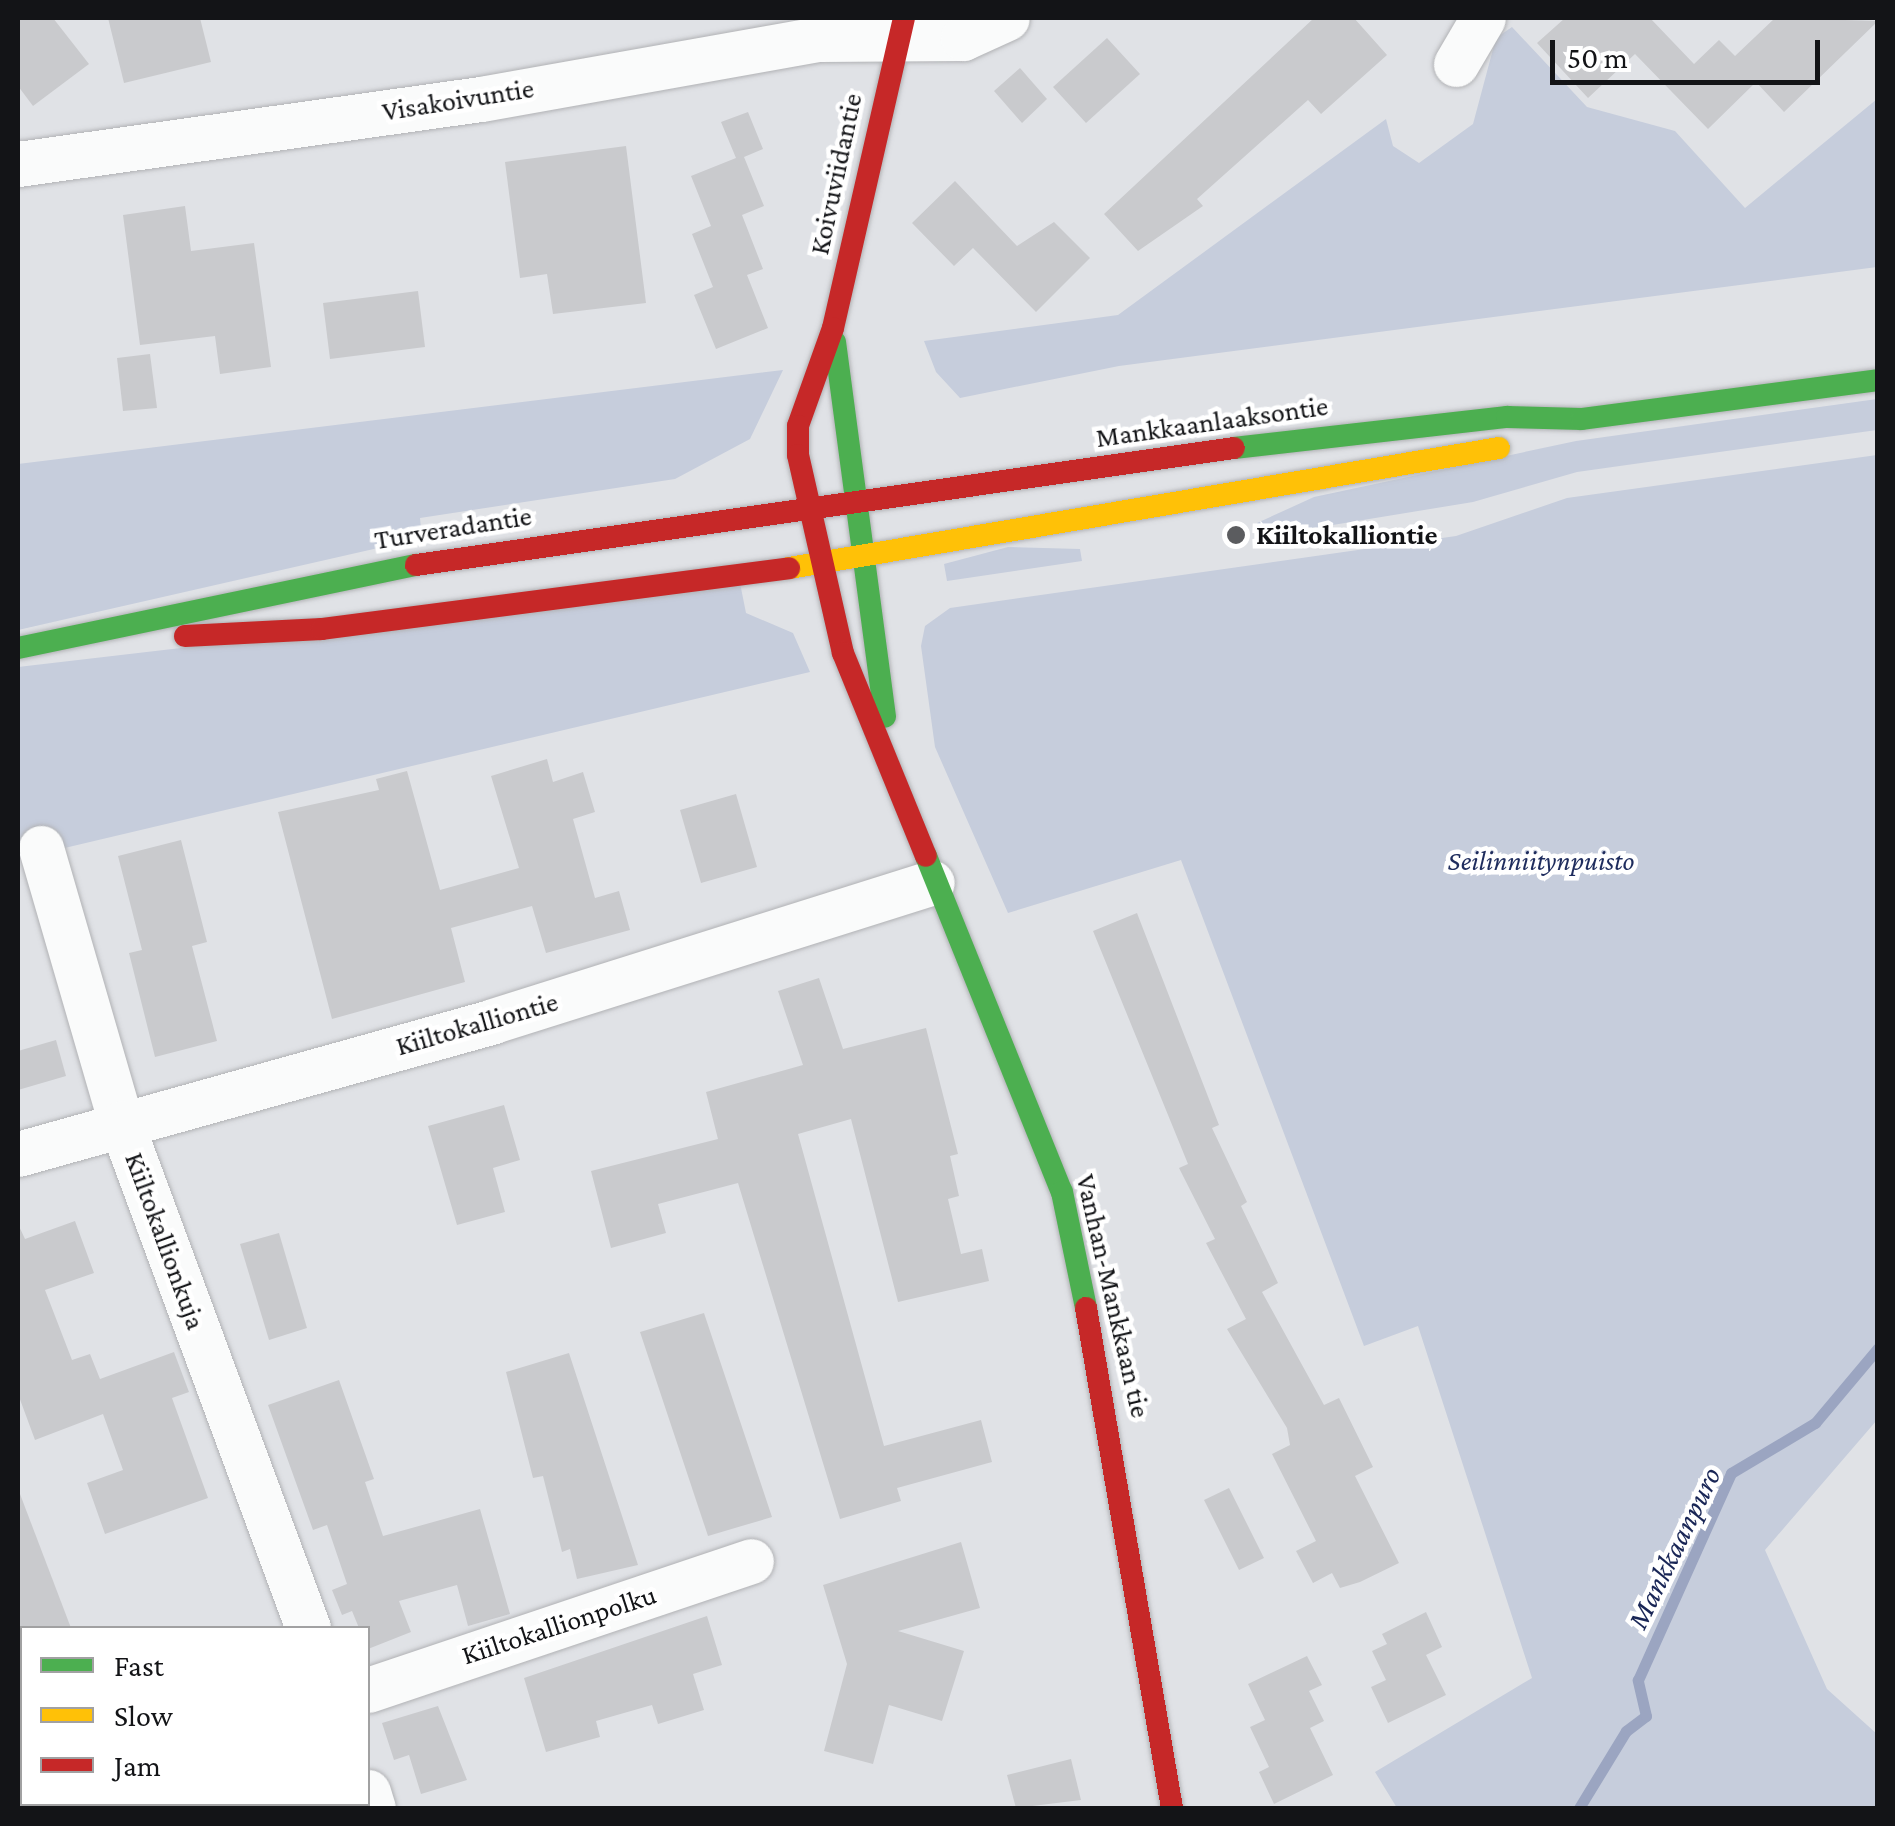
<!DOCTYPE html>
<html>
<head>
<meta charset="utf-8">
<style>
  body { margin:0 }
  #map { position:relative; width:1895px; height:1826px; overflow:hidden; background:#e0e2e6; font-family:"Crimson Pro",serif }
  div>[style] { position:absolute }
  .green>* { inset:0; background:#c6cddc }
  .stream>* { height:11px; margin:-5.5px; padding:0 5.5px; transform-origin:5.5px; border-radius:5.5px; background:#9ba5c1 }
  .building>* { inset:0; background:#c9cacd }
  .roads { filter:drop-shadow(0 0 2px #b1b2b5) drop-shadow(0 0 2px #b1b2b5) }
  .street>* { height:45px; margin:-22.5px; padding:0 22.5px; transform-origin:22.5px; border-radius:22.5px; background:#fafbfb }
  .fast>* { height:22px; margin:-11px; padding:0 11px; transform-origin:11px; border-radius:11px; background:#4caf50 }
  .slow>* { height:22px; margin:-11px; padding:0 11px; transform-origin:11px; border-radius:11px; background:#ffc107 }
  .jam>* { height:22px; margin:-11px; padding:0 11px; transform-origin:11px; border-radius:11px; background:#c62828 }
  .dots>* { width:28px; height:28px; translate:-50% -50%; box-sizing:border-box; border:5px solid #fff; border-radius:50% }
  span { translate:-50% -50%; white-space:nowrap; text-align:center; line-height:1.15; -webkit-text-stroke:9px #fff; paint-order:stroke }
  .street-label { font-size:28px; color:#131417 }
  .poi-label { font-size:28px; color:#131417; font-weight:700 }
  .left { translate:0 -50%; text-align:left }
  .park-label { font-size:28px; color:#1e2c5d; font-style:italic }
  .water-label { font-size:30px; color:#182555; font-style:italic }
  .frame { position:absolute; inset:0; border:20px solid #131417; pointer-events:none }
  .legend { position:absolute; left:20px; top:1626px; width:350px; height:180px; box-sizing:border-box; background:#fff; border:2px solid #a1a1a2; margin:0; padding:12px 18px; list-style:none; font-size:30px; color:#131417 }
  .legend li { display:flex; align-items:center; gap:20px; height:50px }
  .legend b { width:50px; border:2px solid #a1a1a2 }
  .scale { position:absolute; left:1550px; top:40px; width:270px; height:45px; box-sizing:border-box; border:5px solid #131417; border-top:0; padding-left:12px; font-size:30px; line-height:35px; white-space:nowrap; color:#131417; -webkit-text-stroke:8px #fff; paint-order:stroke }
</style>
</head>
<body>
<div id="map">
  <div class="green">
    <div style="clip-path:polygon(1512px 27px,1587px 107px,1675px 131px,1745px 208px,1877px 99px,1877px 267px,1119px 366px,960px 398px,936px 372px,924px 341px,1118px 315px,1386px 119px,1393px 146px,1419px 163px,1473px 124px,1496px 38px)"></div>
    <div style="clip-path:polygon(783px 370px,750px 439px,675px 479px,420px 518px,422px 538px,18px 630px,18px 464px)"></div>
    <div style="clip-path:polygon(1877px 399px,1877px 430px,1577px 472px,1473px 502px,1265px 536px,1257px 523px,1314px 497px,1576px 441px)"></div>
    <div style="clip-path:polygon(1877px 455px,1877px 1420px,1765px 1550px,1827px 1689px,1877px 1734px,1877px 1808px,1397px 1808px,1375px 1772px,1532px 1678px,1418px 1326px,1364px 1346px,1181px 860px,1008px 913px,935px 747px,921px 646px,925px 626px,950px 608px,1456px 536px,1567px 498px)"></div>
    <div style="clip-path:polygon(1008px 547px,1080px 549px,1082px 561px,947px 581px,944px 564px)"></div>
    <div style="clip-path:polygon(740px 583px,746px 613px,793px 633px,810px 672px,18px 859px,18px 667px)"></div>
  </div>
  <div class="stream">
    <div style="left:1579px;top:1808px;width:90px;rotate:-58.6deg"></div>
    <div style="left:1626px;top:1731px;width:25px;rotate:-37deg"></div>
    <div style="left:1646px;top:1716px;width:37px;rotate:-103deg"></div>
    <div style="left:1638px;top:1680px;width:227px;rotate:-65.8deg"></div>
    <div style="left:1731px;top:1473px;width:98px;rotate:-30.8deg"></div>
    <div style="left:1815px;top:1423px;width:98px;rotate:-50deg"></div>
  </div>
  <div class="building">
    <div style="clip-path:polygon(18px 18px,53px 18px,89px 64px,33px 106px,18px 86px)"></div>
    <div style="clip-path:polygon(108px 18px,200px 18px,211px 62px,124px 83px)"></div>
    <div style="clip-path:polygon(1314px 18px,1354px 18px,1387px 55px,1321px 114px,1308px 100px,1197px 199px,1203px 206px,1138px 251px,1104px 214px)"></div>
    <div style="clip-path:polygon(1565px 18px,1650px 18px,1694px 64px,1719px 40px,1735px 56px,1775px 18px,1878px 21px,1784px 112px,1756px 82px,1708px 129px,1635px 54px,1588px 98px,1537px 43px)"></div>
    <div style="clip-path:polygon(1107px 38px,1140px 74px,1086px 123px,1053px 87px)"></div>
    <div style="clip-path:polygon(1020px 68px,1047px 99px,1022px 123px,994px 91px)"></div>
    <div style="clip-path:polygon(748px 112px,763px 149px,744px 157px,764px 206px,742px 215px,763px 269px,747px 275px,768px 328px,716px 349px,694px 295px,713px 287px,692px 234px,711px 226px,691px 176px,736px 158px,721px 122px)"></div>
    <div style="clip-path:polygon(626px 146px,646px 303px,553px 314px,547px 274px,520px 278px,505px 162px)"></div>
    <div style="clip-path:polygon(955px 181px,1017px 246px,1054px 222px,1090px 258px,1036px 312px,973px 248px,954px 266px,912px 223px)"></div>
    <div style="clip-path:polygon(185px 206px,191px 251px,254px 243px,271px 367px,220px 374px,215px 336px,140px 345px,123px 215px)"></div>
    <div style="clip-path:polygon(418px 291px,425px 347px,330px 359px,323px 303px)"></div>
    <div style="clip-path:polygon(150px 354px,157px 408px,123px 411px,117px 358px)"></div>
    <div style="clip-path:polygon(547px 759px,553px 782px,583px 772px,595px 812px,573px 819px,595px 898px,619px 891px,630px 930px,546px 953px,532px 906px,451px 928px,465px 982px,332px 1019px,278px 812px,379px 790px,376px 779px,407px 771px,440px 890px,519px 868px,491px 776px)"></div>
    <div style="clip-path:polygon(736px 794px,757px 867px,701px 883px,680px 810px)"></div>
    <div style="clip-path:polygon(181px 840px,207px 942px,192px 946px,217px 1041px,155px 1057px,129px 953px,142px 950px,118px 856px)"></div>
    <div style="clip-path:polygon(1137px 913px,1219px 1125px,1212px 1128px,1247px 1202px,1241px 1206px,1278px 1283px,1262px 1292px,1324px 1405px,1339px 1398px,1373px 1467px,1355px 1476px,1399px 1563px,1360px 1582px,1340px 1588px,1332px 1573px,1313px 1583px,1296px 1551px,1316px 1541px,1272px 1454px,1290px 1445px,1287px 1428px,1227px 1329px,1246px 1319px,1206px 1243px,1215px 1239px,1179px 1168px,1188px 1164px,1093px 931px)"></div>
    <div style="clip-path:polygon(819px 978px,843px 1049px,926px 1028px,958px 1154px,950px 1156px,959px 1196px,948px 1199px,961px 1254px,982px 1249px,989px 1281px,898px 1302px,851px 1119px,798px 1134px,884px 1446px,981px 1420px,992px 1462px,897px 1488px,901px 1501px,840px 1519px,738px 1183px,658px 1204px,666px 1233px,611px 1248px,591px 1171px,718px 1139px,706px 1092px,803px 1065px,778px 991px)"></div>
    <div style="clip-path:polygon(56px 1040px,66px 1076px,18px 1090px,18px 1051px)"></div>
    <div style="clip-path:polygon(504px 1105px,520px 1160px,493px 1168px,505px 1212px,457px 1225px,428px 1126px)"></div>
    <div style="clip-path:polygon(75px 1221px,94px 1273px,45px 1290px,72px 1360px,90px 1354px,100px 1379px,174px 1352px,189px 1392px,172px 1398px,208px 1498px,105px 1534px,87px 1483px,123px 1470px,103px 1414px,35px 1440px,18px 1394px,18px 1224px,25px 1239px)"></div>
    <div style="clip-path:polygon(279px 1233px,307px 1328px,269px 1340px,240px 1244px)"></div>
    <div style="clip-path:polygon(704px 1313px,772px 1517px,708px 1536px,640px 1332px)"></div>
    <div style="clip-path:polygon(569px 1353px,638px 1565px,577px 1579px,570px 1549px,562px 1552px,543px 1476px,533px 1478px,506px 1372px)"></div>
    <div style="clip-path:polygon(339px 1380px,374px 1479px,365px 1482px,383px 1536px,480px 1509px,510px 1614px,468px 1626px,457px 1585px,399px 1601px,411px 1632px,368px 1649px,368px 1628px,359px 1628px,352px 1611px,342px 1615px,332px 1590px,347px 1584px,327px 1525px,313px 1530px,268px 1405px)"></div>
    <div style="clip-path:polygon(1229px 1488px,1264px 1558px,1239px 1570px,1204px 1500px)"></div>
    <div style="clip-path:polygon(20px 1494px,71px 1628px,18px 1628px)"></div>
    <div style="clip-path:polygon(961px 1542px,980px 1608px,898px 1631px,964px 1651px,942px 1721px,889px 1705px,873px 1764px,824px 1751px,847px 1664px,823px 1585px)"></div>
    <div style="clip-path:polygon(1426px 1612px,1442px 1647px,1426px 1655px,1446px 1695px,1388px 1723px,1371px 1687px,1386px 1680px,1372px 1651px,1387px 1644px,1382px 1634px)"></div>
    <div style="clip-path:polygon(707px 1616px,722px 1665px,693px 1674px,704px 1710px,658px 1724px,652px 1705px,596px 1721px,600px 1737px,546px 1752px,524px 1678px)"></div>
    <div style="clip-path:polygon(1307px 1656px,1322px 1685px,1309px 1691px,1324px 1721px,1310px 1728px,1333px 1775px,1274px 1804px,1259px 1772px,1269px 1767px,1250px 1727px,1265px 1720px,1248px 1684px)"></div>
    <div style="clip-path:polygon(438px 1706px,467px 1780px,421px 1794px,409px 1755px,394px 1760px,382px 1723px)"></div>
    <div style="clip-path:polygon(1071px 1759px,1081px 1800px,1016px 1808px,1007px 1775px)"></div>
  </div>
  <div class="roads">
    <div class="street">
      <div style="left:1456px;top:64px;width:53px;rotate:-59.6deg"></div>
      <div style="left:18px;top:164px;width:468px;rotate:-8deg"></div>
      <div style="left:481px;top:99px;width:343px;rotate:-10.1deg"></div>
      <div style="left:819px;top:39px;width:144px;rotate:-0.4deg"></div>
      <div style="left:963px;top:38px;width:48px;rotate:-24.4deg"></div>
      <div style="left:41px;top:848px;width:286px;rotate:73.8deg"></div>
      <div style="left:121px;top:1123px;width:539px;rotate:69.68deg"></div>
      <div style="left:18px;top:1154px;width:493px;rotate:-15.6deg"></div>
      <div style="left:493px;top:1021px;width:460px;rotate:-17.5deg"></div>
      <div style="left:368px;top:1690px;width:404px;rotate:-18.6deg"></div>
      <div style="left:368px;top:1792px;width:17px;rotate:73deg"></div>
    </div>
    <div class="fast">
      <div style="left:835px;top:342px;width:378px;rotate:82.4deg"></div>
      <div style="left:1234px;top:448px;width:275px;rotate:-6.5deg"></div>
      <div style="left:1507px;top:417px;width:75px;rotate:1.5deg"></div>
      <div style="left:1582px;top:419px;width:299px;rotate:-7.5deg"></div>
      <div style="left:18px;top:648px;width:407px;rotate:-11.8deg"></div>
      <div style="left:926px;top:856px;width:362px;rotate:68deg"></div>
      <div style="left:1062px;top:1192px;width:118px;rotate:78.3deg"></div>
    </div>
    <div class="slow">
      <div style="left:789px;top:568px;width:720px;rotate:-9.59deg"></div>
    </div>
    <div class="jam">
      <div style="left:904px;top:18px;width:318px;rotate:102.9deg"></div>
      <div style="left:833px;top:328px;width:104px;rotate:109.7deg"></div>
      <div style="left:798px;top:426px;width:29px;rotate:90deg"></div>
      <div style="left:798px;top:455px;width:203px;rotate:77.2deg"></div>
      <div style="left:843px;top:653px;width:219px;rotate:67.8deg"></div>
      <div style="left:416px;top:565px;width:826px;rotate:-8.14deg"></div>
      <div style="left:185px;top:636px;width:137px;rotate:-2.9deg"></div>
      <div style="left:322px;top:629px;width:471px;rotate:-7.4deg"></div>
      <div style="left:1086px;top:1308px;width:507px;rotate:80.24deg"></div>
    </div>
  </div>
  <div class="dots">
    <div style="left:1236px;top:535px;background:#5b5c5f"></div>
  </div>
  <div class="street-label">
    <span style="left:458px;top:100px;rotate:-9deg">Visakoivuntie</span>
    <span style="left:836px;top:174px;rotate:-78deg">Koivuviidantie</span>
    <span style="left:1212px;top:422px;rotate:-8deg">Mankkaanlaaksontie</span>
    <span style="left:453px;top:528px;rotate:-9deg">Turveradantie</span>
    <span style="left:477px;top:1024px;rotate:-16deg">Kiiltokalliontie</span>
    <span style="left:165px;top:1241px;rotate:70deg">Kiiltokallionkuja</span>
    <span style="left:1113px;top:1296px;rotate:77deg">Vanhan-Mankkaan tie</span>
    <span style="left:559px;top:1625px;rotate:-18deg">Kiiltokallionpolku</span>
  </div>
  <div class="poi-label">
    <span class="left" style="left:1256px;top:535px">Kiiltokalliontie</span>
  </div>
  <div class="park-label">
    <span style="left:1541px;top:861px">Seilinniitynpuisto</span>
  </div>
  <div class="water-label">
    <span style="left:1674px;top:1548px;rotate:-64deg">Mankkaanpuro</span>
  </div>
  <div class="frame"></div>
  <ul class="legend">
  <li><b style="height:12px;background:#4caf50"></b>Fast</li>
  <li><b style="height:12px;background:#ffc107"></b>Slow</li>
  <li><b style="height:12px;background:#c62828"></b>Jam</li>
  </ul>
  <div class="scale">50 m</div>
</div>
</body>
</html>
